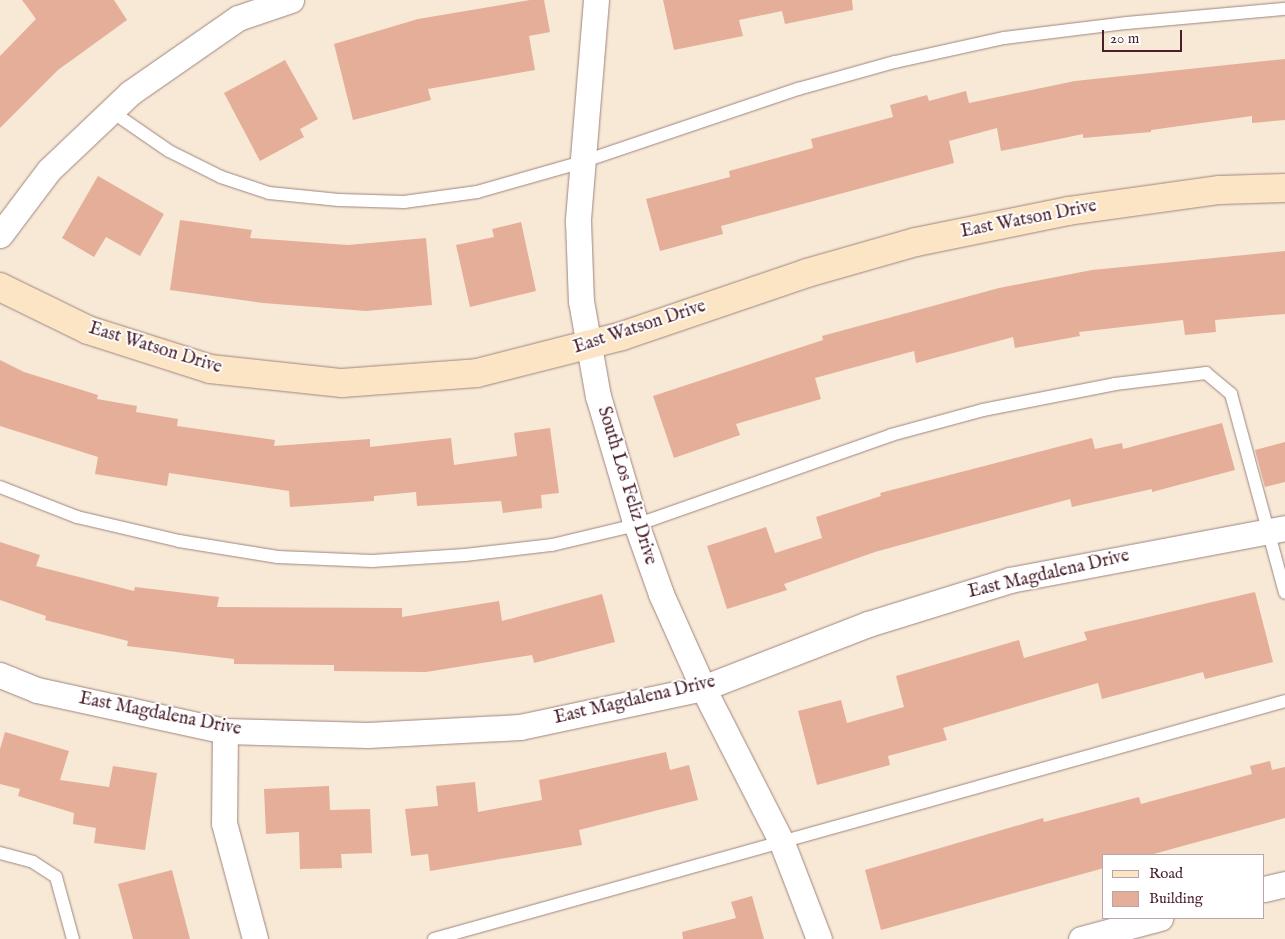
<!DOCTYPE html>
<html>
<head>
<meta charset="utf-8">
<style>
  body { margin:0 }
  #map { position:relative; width:1285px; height:939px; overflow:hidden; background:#f7e9d5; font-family:"IM FELL English",serif }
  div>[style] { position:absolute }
  .building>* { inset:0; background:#e5ae98 }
  .roads { filter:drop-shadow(0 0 1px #a08480) drop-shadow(0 0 1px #a08480) }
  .lane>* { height:12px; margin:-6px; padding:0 6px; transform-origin:6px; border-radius:6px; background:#fff }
  .street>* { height:25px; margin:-12.5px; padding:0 12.5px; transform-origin:12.5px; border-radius:12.5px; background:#fff }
  .secondary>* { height:28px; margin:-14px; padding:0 14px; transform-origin:14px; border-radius:14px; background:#fce5c4 }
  span { translate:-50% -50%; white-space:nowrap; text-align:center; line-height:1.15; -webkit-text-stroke:4px #fff; paint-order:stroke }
  .street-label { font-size:18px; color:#4a1f2b }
  .legend { position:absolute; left:1102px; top:854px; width:162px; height:65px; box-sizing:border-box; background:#fff; border:1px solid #b7a5aa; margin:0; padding:6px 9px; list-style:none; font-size:15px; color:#4a1f2b }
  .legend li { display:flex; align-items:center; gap:10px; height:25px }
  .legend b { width:25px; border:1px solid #b7a5aa }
  .scale { position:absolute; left:1102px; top:30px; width:80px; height:22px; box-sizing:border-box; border:2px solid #4a1f2b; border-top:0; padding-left:6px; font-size:15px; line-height:18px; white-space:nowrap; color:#4a1f2b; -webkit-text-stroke:4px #fff; paint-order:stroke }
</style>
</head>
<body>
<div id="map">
  <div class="building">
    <div style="clip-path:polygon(22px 0,114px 0,127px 20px,58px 70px,0 128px,0 56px,36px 19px)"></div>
    <div style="clip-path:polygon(530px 0,544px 0,550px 32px,529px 36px,535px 70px,428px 89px,431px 100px,353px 120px,334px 44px,418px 19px)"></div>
    <div style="clip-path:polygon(663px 0,852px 0,853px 10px,785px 24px,782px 11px,739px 20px,743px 36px,674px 50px)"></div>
    <div style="clip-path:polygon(1285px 59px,1285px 120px,1252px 123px,1252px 116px,1151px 130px,1151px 132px,1083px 138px,1083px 134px,1001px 151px,997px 128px,949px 141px,954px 163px,721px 226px,723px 234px,660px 251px,646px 199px,730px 177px,729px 171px,813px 148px,811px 139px,893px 117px,890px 105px,927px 95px,929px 101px,966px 91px,969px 103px,1075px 81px)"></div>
    <div style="clip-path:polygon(285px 60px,318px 119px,300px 129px,304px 137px,260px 161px,224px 93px)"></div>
    <div style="clip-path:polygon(98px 176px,164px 214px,140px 256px,106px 237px,94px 257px,62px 238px)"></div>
    <div style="clip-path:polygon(180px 220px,252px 230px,250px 238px,348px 245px,426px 238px,432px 305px,366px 311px,263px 303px,170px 290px)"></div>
    <div style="clip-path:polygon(521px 222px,536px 291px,470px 307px,456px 245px,494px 237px,492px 229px)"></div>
    <div style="clip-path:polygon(1285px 251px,1285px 314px,1215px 320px,1216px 332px,1185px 335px,1183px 320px,1079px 332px,1080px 336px,1015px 348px,1013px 337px,916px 363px,914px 351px,815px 378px,821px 399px,736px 424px,740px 435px,674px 458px,653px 396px,823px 340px,822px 336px,999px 288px,1092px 270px)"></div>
    <div style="clip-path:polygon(0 360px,24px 372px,98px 395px,97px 399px,137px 406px,136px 412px,178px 419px,177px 426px,275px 440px,274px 446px,370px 439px,370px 447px,451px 438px,454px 465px,517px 456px,514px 433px,550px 428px,559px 493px,541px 495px,542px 508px,503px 513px,501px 501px,417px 506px,416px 492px,374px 496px,374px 501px,290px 507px,289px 491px,169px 473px,167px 486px,95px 474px,98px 457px,0 426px)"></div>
    <div style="clip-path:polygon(1222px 423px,1235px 470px,1152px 492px,1152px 489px,1072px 507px,1070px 499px,962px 528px,875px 552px,784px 584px,787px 590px,727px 609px,707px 546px,766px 527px,775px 553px,822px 538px,816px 517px,881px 496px,880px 493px,1092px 438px,1095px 449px,1122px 443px,1123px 449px)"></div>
    <div style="clip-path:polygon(1285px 442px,1285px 482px,1265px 487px,1255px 450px)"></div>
    <div style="clip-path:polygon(0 542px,40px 555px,36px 566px,134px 591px,135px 587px,219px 597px,217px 607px,402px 608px,402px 617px,499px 601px,502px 621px,602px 594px,615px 642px,534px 663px,532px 655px,426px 672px,334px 671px,334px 665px,234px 664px,234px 659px,127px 646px,128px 641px,45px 620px,46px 616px,0 600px)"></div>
    <div style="clip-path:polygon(1255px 592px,1273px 662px,1205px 679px,1203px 672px,1102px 699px,1098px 683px,943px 728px,947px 740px,888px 756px,890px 765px,817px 785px,798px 711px,841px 700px,847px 723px,904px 707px,896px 676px,1019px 640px,1024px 658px,1087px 640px,1084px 632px)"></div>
    <div style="clip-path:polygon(5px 732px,69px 751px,60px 780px,109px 787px,113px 766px,157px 773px,145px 850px,94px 843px,96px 828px,73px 824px,74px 813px,18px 796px,20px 789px,0 784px,0 749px)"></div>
    <div style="clip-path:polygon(666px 752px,670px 770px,689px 765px,698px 800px,579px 830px,582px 845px,430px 871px,428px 854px,411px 856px,405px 809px,438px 806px,436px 786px,475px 782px,478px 812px,542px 800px,539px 780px)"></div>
    <div style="clip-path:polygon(1270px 761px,1272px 770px,1285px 767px,1285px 818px,1150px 855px,1104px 855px,1104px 868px,881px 930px,865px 870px,1043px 818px,1044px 822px,1139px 797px,1141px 804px,1252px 774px,1250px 766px)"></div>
    <div style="clip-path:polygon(329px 786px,330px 810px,370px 809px,372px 853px,341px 854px,342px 868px,300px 869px,299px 832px,266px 834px,264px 789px)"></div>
    <div style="clip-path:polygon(172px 870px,190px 939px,133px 939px,118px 884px)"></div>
    <div style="clip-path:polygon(752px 896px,764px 939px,683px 939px,682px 932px,736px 918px,731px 902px)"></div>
  </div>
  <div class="roads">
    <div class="lane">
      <div style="left:111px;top:111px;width:70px;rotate:34.6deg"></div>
      <div style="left:169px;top:151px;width:58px;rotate:26.6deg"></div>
      <div style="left:221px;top:177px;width:51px;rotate:18.4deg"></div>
      <div style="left:269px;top:193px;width:70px;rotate:5.7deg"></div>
      <div style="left:339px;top:200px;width:65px;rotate:1.8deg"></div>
      <div style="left:404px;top:202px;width:74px;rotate:-7.8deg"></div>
      <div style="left:477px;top:192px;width:109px;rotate:-15.9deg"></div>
      <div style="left:582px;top:162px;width:228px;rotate:-18.7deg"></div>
      <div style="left:798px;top:89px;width:101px;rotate:-15.6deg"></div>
      <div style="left:895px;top:62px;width:112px;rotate:-12.4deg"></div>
      <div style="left:1004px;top:38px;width:124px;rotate:-7deg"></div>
      <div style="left:1127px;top:23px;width:159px;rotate:-5.1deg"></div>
      <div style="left:0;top:487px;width:83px;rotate:21.3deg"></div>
      <div style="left:77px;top:517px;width:105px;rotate:13.2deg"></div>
      <div style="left:179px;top:541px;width:100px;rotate:9.2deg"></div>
      <div style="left:278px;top:557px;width:94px;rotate:2.4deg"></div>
      <div style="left:372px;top:561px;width:93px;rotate:-3.7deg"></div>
      <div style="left:465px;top:555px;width:88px;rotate:-6.6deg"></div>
      <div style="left:552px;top:545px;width:86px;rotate:-13.4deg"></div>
      <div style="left:636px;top:525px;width:270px;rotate:-19.4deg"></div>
      <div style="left:891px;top:435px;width:95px;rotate:-15.2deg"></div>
      <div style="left:983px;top:410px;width:135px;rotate:-11.1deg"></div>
      <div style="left:1115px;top:384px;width:92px;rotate:-6.9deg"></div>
      <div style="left:1206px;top:373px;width:33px;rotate:40deg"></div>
      <div style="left:1231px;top:394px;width:206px;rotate:74.8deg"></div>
      <div style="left:0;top:853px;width:34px;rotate:15deg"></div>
      <div style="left:33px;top:862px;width:27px;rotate:33deg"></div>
      <div style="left:56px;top:877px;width:64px;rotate:74.7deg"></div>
      <div style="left:434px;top:939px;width:884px;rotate:-15.62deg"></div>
    </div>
    <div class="street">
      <div style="left:596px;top:0;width:222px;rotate:94.7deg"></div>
      <div style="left:578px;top:221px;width:80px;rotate:87.9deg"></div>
      <div style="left:581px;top:301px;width:97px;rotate:79.9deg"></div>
      <div style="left:598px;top:396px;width:127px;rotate:73.6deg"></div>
      <div style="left:634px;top:518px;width:81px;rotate:70.4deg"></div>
      <div style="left:661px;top:594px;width:103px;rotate:65.9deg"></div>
      <div style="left:703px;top:688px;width:174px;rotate:63deg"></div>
      <div style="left:782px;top:843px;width:103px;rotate:68.9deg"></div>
      <div style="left:0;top:235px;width:81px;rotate:-53deg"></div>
      <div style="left:49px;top:170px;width:112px;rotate:-43.5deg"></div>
      <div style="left:130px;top:93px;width:131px;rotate:-34.8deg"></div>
      <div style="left:238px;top:18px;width:56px;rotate:-18.8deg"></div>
      <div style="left:0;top:675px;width:40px;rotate:22deg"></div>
      <div style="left:37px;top:690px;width:192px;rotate:12.3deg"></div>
      <div style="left:225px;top:731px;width:143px;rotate:1.6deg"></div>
      <div style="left:368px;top:735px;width:152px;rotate:-3deg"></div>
      <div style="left:520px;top:727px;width:187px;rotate:-12deg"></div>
      <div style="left:703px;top:688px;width:177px;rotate:-21.2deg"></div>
      <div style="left:868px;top:624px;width:149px;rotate:-17.2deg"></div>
      <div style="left:1010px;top:580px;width:280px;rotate:-10.7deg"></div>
      <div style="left:225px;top:731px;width:92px;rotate:90.6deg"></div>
      <div style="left:224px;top:823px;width:120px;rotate:75deg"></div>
      <div style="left:1264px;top:889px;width:22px;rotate:-13deg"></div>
      <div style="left:1081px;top:939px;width:82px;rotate:-14.9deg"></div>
    </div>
    <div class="secondary">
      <div style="left:0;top:287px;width:98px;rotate:26deg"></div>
      <div style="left:88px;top:330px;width:128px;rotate:17.7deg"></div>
      <div style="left:210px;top:369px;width:133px;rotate:6.1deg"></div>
      <div style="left:342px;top:383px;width:135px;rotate:-4.2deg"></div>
      <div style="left:477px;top:373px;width:150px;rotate:-14.3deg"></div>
      <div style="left:622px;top:336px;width:195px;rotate:-18.8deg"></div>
      <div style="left:807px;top:273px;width:113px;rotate:-15.9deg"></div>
      <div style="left:916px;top:242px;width:155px;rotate:-11.5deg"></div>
      <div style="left:1068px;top:211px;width:153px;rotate:-7.9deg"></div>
      <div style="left:1220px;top:190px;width:65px;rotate:-1.8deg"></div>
    </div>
  </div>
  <div class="street-label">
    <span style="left:1029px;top:220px;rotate:-11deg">East Watson Drive</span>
    <span style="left:640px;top:328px;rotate:-18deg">East Watson Drive</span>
    <span style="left:155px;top:349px;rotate:17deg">East Watson Drive</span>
    <span style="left:626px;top:486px;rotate:73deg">South Los Feliz Drive</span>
    <span style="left:1049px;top:575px;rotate:-13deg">East Magdalena Drive</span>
    <span style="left:635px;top:701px;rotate:-13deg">East Magdalena Drive</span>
    <span style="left:160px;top:715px;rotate:11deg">East Magdalena Drive</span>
  </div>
  <ul class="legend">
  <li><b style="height:6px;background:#fce5c4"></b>Road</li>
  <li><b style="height:14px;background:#e5ae98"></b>Building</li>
  </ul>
  <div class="scale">20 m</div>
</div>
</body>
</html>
